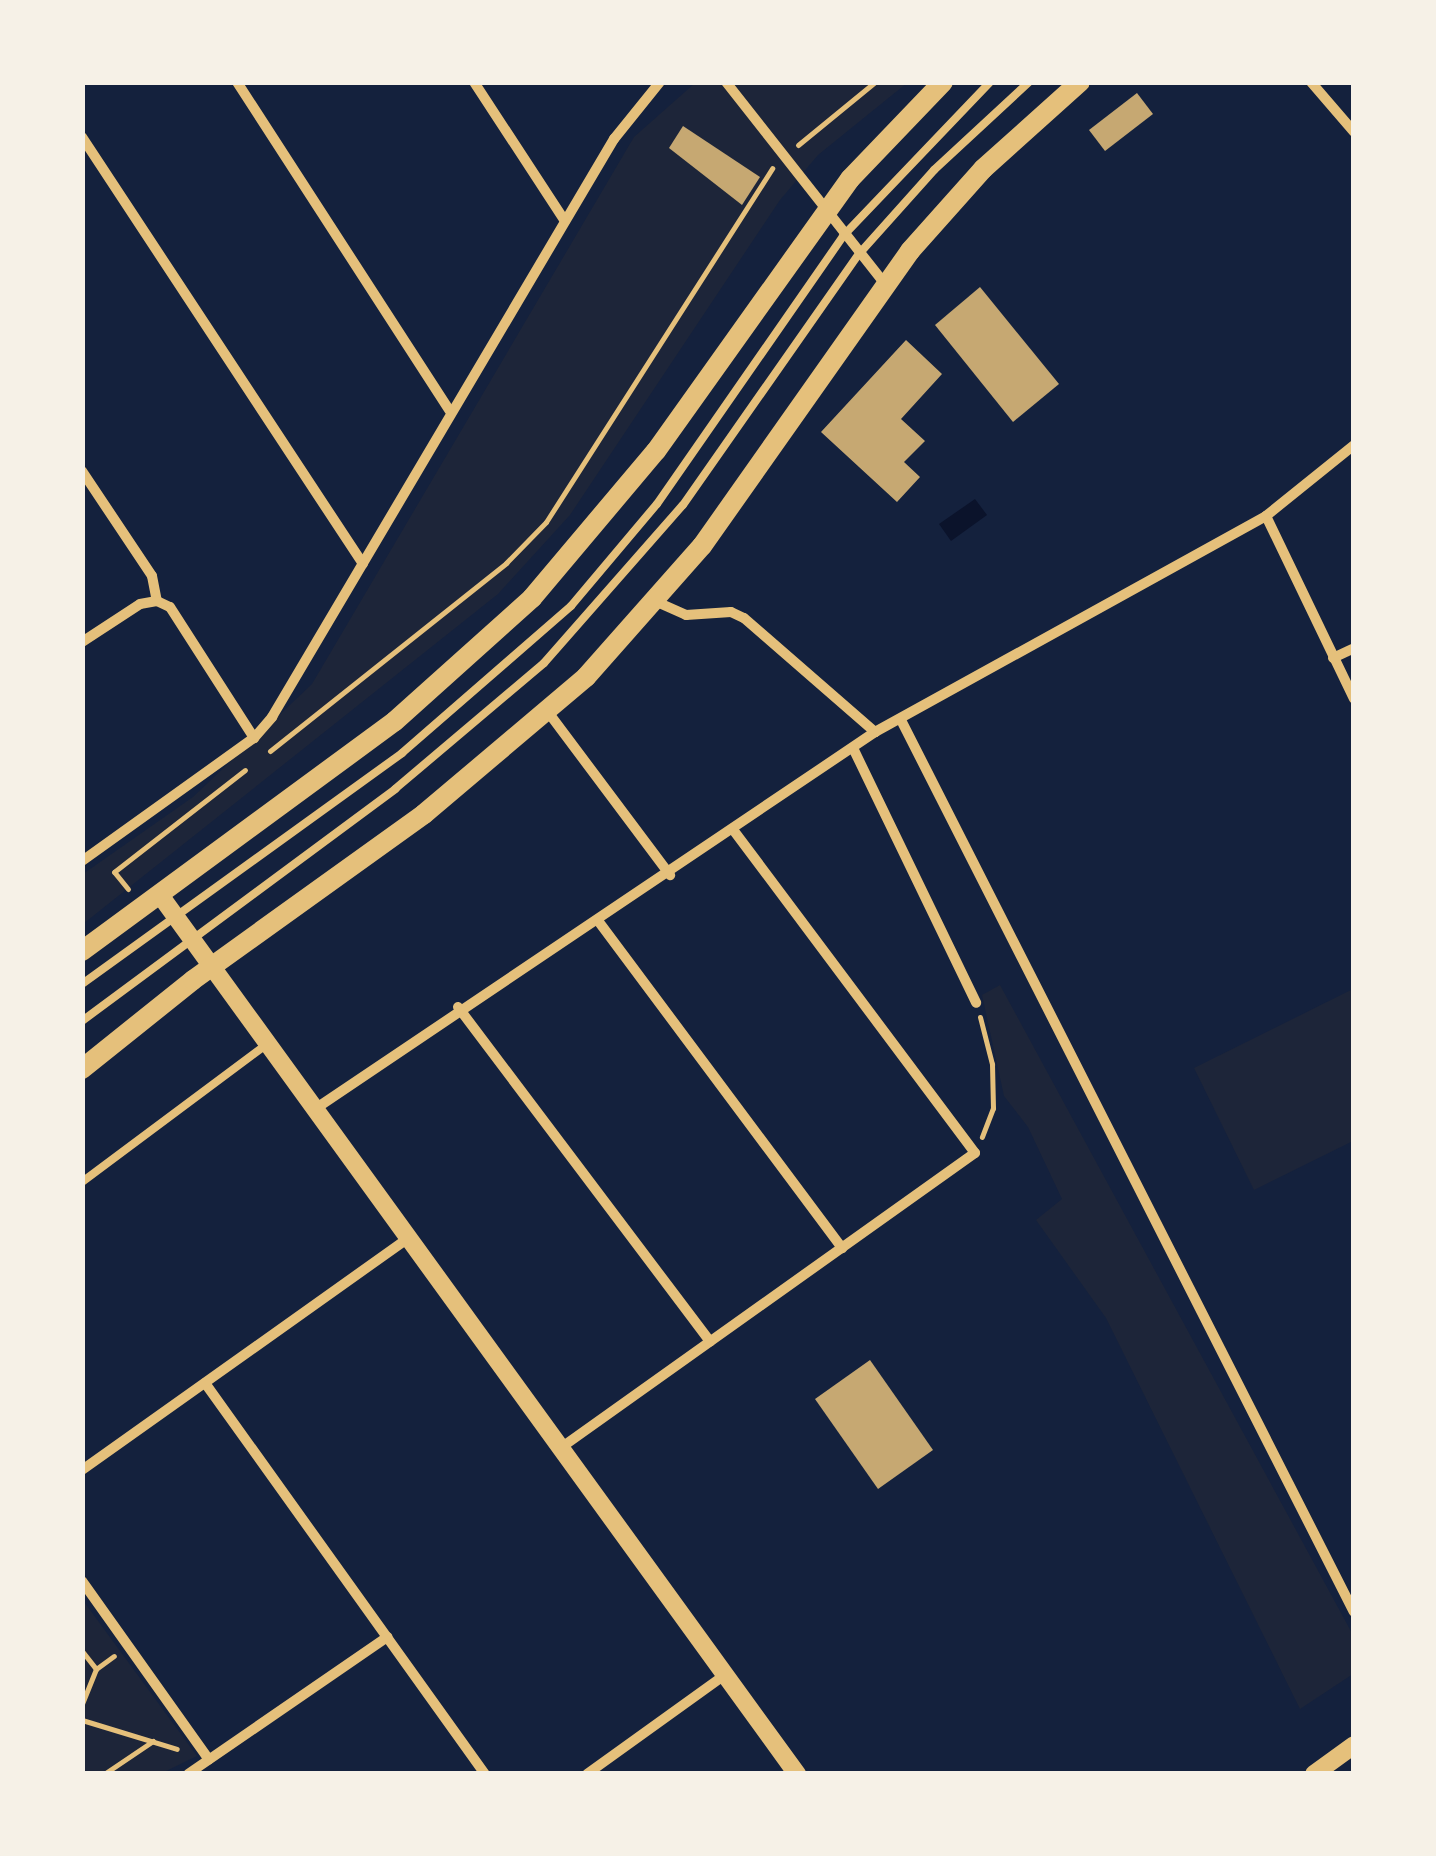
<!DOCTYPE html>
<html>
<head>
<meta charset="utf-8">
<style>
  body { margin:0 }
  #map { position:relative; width:1436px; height:1856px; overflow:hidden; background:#14213d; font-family:Lora,serif }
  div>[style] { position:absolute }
  .green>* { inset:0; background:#1d2539 }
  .water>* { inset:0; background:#0b132b }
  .building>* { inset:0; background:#c6a872 }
  .path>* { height:5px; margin:-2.5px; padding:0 2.5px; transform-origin:2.5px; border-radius:2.5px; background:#e5c07b }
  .service>* { height:8px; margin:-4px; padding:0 4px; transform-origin:4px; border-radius:4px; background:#e5c07b }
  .minor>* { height:10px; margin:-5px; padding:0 5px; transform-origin:5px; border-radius:5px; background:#e5c07b }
  .tertiary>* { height:18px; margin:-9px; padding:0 9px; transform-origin:9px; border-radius:9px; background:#e5c07b }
  .secondary>* { height:20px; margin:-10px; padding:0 10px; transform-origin:10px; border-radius:10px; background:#e5c07b }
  span { translate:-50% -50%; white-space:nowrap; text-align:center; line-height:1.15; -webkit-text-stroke:9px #f6f1e7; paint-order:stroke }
  .frame { position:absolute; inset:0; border:85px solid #f6f1e7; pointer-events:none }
</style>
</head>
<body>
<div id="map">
  <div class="green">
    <div style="clip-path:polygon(695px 83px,907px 83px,818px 155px,780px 200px,570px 515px,498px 594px,83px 924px,83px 874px,193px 797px,312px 684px,634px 137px)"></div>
    <div style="clip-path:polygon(1000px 985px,1353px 1635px,1353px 1674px,1300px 1709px,1106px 1318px,1036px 1220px,1062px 1199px,1028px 1127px,1004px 1096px,982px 995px)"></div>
    <div style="clip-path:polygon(1353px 989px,1353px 1141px,1254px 1190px,1194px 1068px)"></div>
    <div style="clip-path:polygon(82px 1599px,197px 1756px,162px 1773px,83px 1773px)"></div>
  </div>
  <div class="water">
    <div style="clip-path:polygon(975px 499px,987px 515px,951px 541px,939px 524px)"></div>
  </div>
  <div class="building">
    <div style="clip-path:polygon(1137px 93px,1153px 114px,1105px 151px,1089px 130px)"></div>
    <div style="clip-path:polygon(683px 126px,760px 177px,742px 205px,669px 148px)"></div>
    <div style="clip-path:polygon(980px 287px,1059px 384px,1013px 422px,935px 325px)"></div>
    <div style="clip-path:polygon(906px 340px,942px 374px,901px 419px,925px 441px,904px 462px,920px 477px,897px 502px,821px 432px)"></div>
    <div style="clip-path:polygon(870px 1360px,933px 1450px,878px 1489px,815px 1399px)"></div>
  </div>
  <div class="path">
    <div style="left:798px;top:145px;width:99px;rotate:-39.3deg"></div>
    <div style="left:270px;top:751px;width:302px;rotate:-38.5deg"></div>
    <div style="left:506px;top:563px;width:57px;rotate:-45.7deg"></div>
    <div style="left:546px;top:522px;width:420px;rotate:-57.4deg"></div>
    <div style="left:128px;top:889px;width:22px;rotate:-129deg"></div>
    <div style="left:114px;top:872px;width:166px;rotate:-37.9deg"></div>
    <div style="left:980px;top:1017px;width:49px;rotate:75.7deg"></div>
    <div style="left:992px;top:1064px;width:44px;rotate:88.7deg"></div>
    <div style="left:993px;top:1108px;width:31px;rotate:111deg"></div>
    <div style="left:82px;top:1651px;width:23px;rotate:52deg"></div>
    <div style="left:96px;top:1669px;width:38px;rotate:112deg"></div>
    <div style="left:96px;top:1669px;width:22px;rotate:-36deg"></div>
    <div style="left:82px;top:1720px;width:99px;rotate:17deg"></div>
    <div style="left:104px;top:1774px;width:59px;rotate:-34deg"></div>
  </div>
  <div class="service">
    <div style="left:82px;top:984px;width:395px;rotate:-35.8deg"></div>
    <div style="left:402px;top:753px;width:224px;rotate:-41deg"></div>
    <div style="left:571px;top:606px;width:133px;rotate:-49.9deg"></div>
    <div style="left:657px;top:504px;width:326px;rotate:-55.2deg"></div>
    <div style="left:843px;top:236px;width:213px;rotate:-46.3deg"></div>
    <div style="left:82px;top:1021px;width:390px;rotate:-36.5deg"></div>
    <div style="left:395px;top:789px;width:195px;rotate:-40.2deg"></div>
    <div style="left:544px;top:663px;width:210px;rotate:-48.7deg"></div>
    <div style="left:683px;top:505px;width:307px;rotate:-55deg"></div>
    <div style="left:859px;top:254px;width:113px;rotate:-48.2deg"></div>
    <div style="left:934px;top:170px;width:129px;rotate:-42.8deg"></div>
    <div style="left:82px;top:1182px;width:231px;rotate:-36.7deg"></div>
  </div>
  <div class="minor">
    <div style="left:237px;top:82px;width:391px;rotate:57.1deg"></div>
    <div style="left:474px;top:82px;width:166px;rotate:56.8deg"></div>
    <div style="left:726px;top:82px;width:256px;rotate:51.8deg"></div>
    <div style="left:1311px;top:82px;width:66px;rotate:49.3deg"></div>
    <div style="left:82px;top:137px;width:511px;rotate:56.65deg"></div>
    <div style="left:82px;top:471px;width:126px;rotate:56.3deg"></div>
    <div style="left:152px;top:576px;width:25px;rotate:79deg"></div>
    <div style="left:1266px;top:516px;width:203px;rotate:64.3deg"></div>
    <div style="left:157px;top:601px;width:14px;rotate:25deg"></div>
    <div style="left:170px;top:607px;width:156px;rotate:57.3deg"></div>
    <div style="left:657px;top:602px;width:32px;rotate:24deg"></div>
    <div style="left:686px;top:615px;width:45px;rotate:-3.8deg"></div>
    <div style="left:731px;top:612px;width:14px;rotate:25deg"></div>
    <div style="left:744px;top:618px;width:174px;rotate:41deg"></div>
    <div style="left:82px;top:642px;width:69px;rotate:-33.2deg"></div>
    <div style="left:140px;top:604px;width:17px;rotate:-10deg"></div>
    <div style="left:1333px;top:658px;width:23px;rotate:-25deg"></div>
    <div style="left:548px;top:712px;width:204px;rotate:53.2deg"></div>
    <div style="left:901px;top:720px;width:1000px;rotate:63.08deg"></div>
    <div style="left:853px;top:748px;width:283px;rotate:64.2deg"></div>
    <div style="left:82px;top:861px;width:211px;rotate:-35.6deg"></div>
    <div style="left:254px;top:738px;width:28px;rotate:-49deg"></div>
    <div style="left:272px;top:717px;width:672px;rotate:-59.39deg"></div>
    <div style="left:614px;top:139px;width:73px;rotate:-51.1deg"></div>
    <div style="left:599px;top:922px;width:407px;rotate:53.3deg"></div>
    <div style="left:458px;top:1007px;width:419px;rotate:53deg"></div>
    <div style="left:318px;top:1107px;width:671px;rotate:-33.95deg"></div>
    <div style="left:875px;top:732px;width:447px;rotate:-28.9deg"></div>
    <div style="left:1266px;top:516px;width:113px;rotate:-38.9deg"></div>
    <div style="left:205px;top:1383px;width:481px;rotate:54.4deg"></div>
    <div style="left:562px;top:1447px;width:507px;rotate:-35.45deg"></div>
    <div style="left:975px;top:1153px;width:401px;rotate:-126.8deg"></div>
    <div style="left:82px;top:1470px;width:402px;rotate:-35.4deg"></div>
    <div style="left:82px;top:1581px;width:219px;rotate:54.6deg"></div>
    <div style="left:188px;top:1774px;width:242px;rotate:-34.5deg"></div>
    <div style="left:587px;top:1774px;width:170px;rotate:-35.7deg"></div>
  </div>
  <div class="tertiary">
    <div style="left:160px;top:895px;width:1086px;rotate:54.07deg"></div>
    <div style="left:1314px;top:1774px;width:49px;rotate:-35.9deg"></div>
  </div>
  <div class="secondary">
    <div style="left:82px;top:951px;width:388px;rotate:-36.3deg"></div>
    <div style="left:395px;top:721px;width:184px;rotate:-41.9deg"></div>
    <div style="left:532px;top:598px;width:192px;rotate:-49.9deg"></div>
    <div style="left:656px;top:451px;width:334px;rotate:-54.5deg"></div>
    <div style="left:850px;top:179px;width:134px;rotate:-46.2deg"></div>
    <div style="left:82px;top:1069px;width:142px;rotate:-38.7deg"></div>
    <div style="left:193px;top:980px;width:284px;rotate:-35.7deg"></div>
    <div style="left:424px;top:814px;width:212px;rotate:-40.2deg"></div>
    <div style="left:586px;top:677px;width:175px;rotate:-48.5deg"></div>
    <div style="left:702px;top:546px;width:361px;rotate:-54.8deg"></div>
    <div style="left:910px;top:251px;width:110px;rotate:-48.3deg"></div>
    <div style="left:983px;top:169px;width:130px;rotate:-41.9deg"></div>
  </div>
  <div class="frame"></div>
</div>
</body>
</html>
